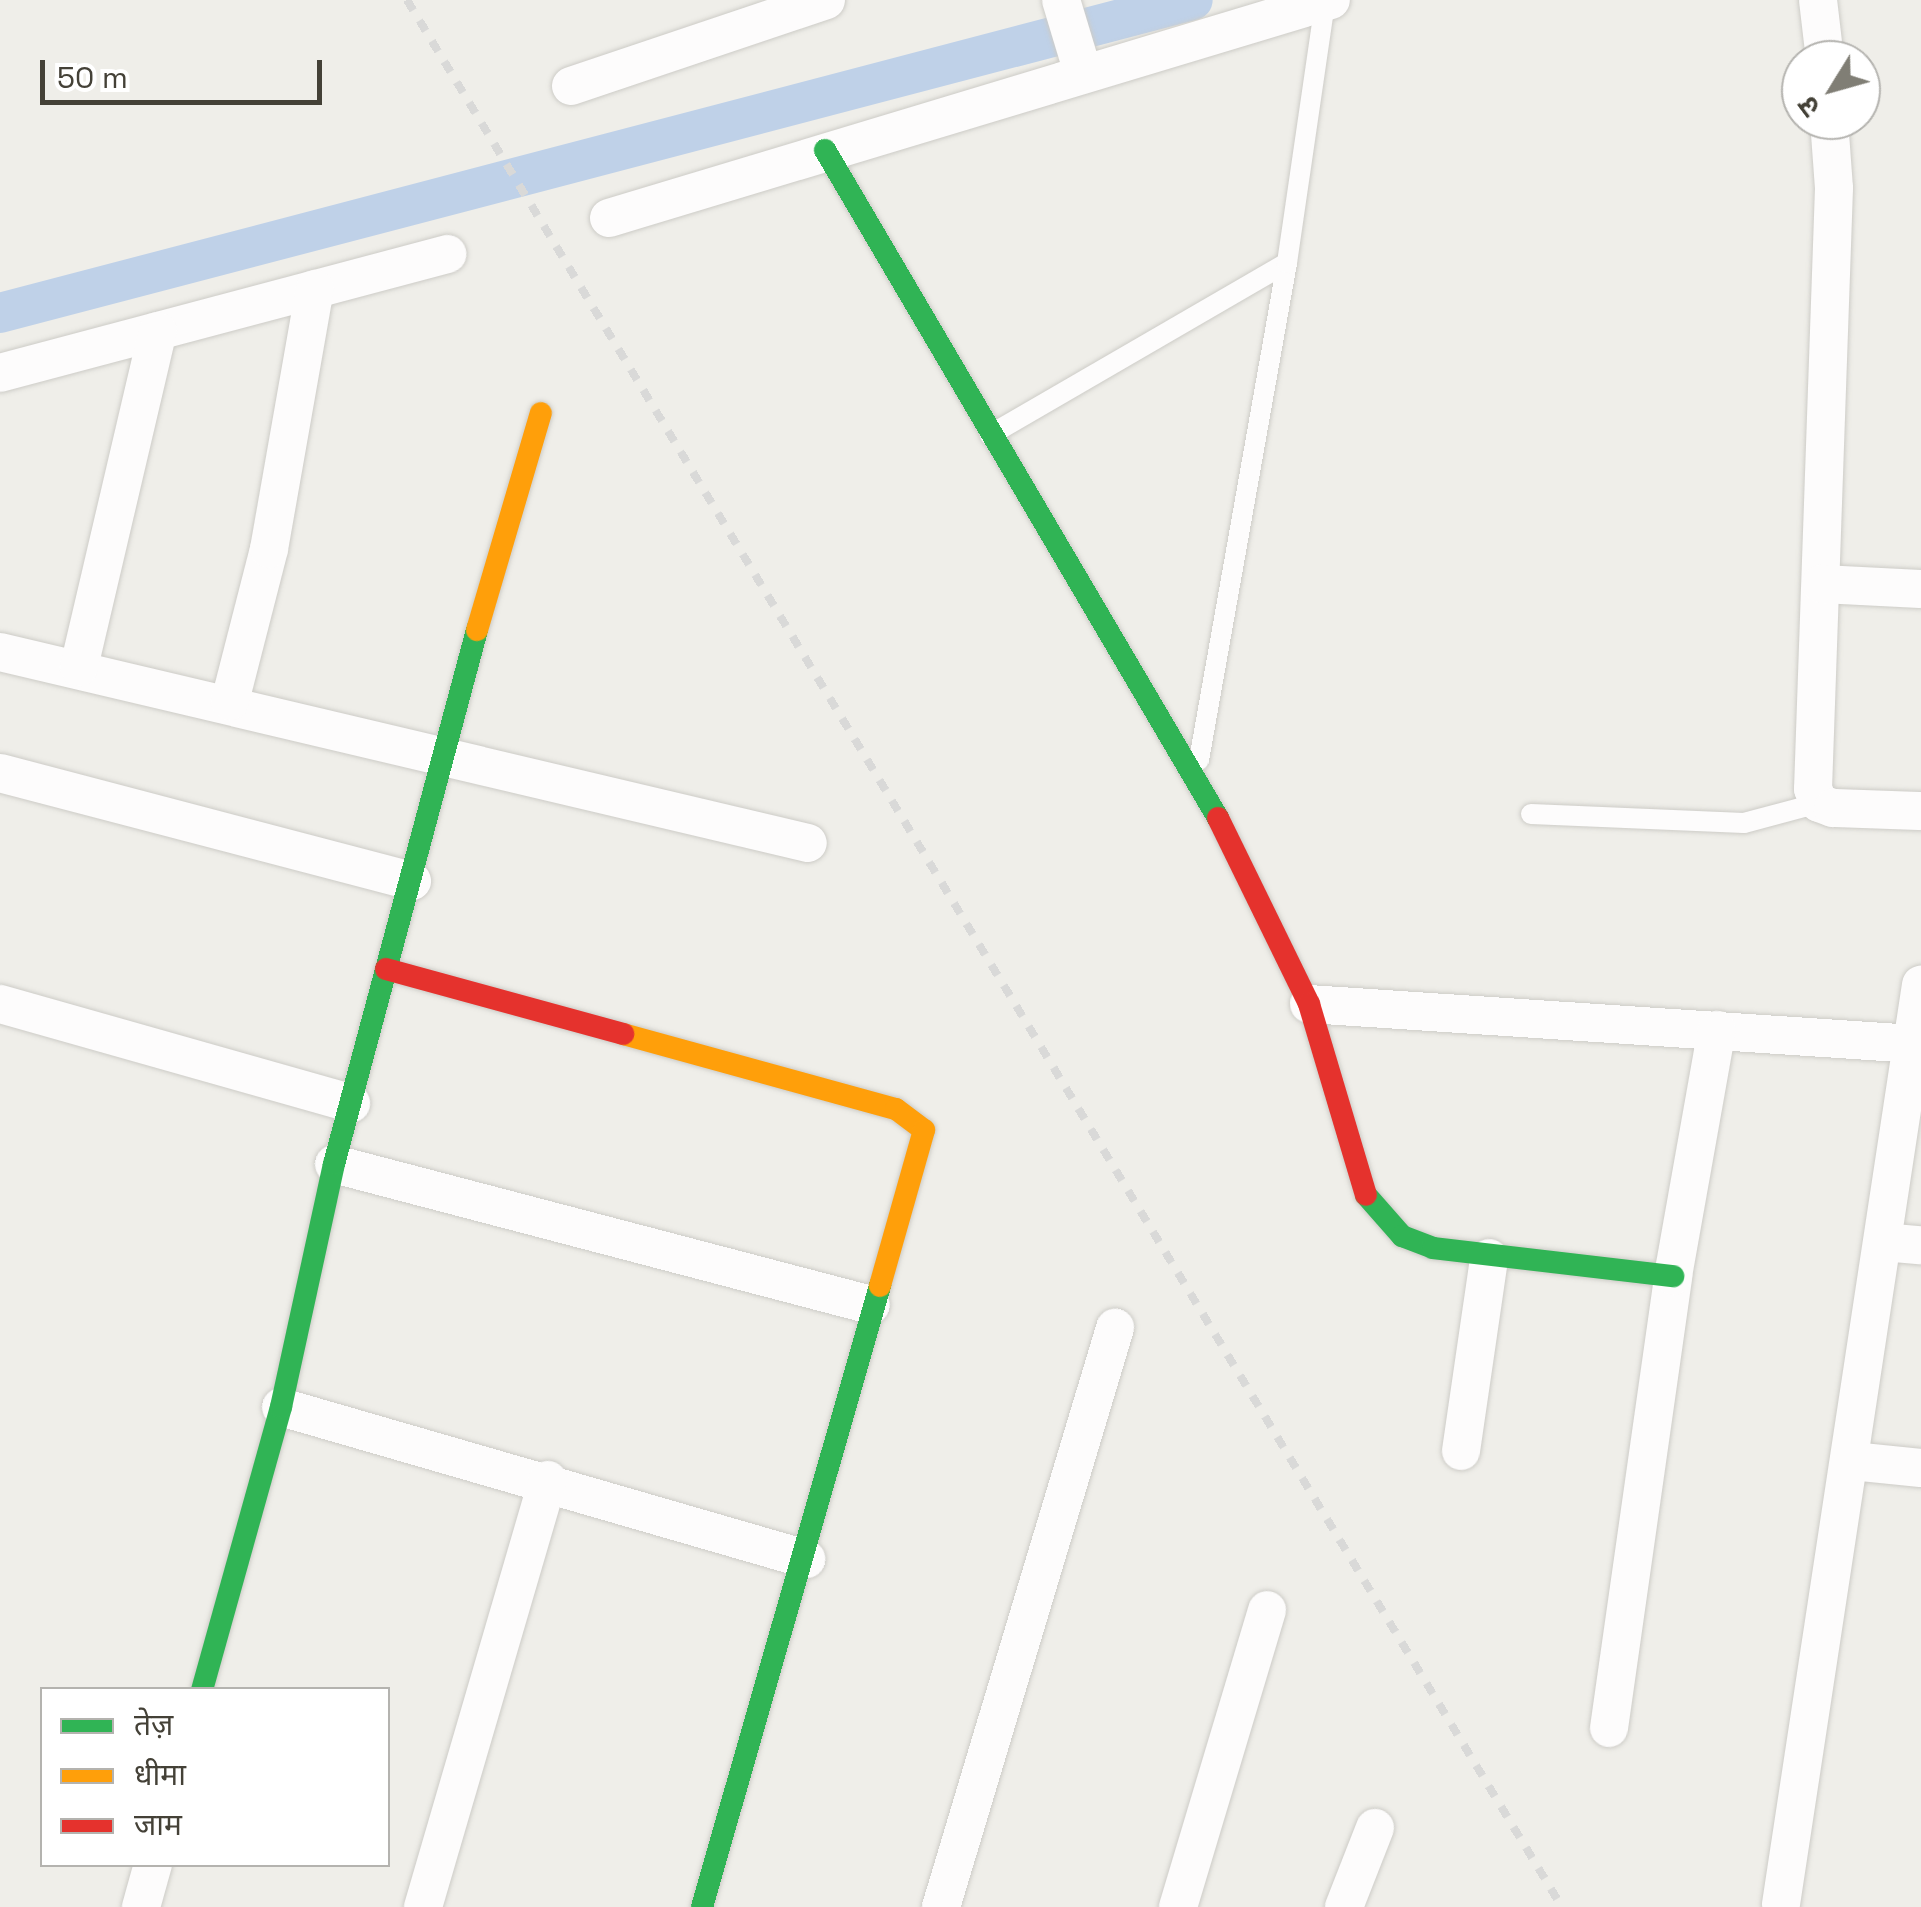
<!DOCTYPE html>
<html>
<head>
<meta charset="utf-8">
<style>
  body { margin:0 }
  #map { position:relative; width:1921px; height:1907px; overflow:hidden; background:#efeee9; font-family:"Space Grotesk","Noto Sans Devanagari",sans-serif }
  div>[style] { position:absolute }
  .canal>* { height:40px; margin:-20px; padding:0 20px; transform-origin:20px; border-radius:20px; background:#bfd1e8 }
  .roads { filter:drop-shadow(0 0 2px #cdccc7) drop-shadow(0 0 2px #cdccc7) }
  .lane>* { height:20px; margin:-10px; padding:0 10px; transform-origin:10px; border-radius:10px; background:#fdfcfc }
  .street>* { height:38px; margin:-19px; padding:0 19px; transform-origin:19px; border-radius:19px; background:#fdfcfc }
  .fast>* { height:22px; margin:-11px; padding:0 11px; transform-origin:11px; border-radius:11px; background:#30b455 }
  .slow>* { height:22px; margin:-11px; padding:0 11px; transform-origin:11px; border-radius:11px; background:#ff9f0a }
  .jam>* { height:22px; margin:-11px; padding:0 11px; transform-origin:11px; border-radius:11px; background:#e5322d }
  .rail>* { height:8px; margin-top:-4px; transform-origin:0; background:repeating-linear-gradient(90deg,#d9d9d8 0 12px,transparent 0 24px) }
  span { translate:-50% -50%; white-space:nowrap; text-align:center; line-height:1.15; -webkit-text-stroke:8px #fff; paint-order:stroke }
  .legend { position:absolute; left:40px; top:1687px; width:350px; height:180px; box-sizing:border-box; background:#fff; border:2px solid #b4b3af; margin:0; padding:12px 18px; list-style:none; font-size:30px; color:#444137 }
  .legend li { display:flex; align-items:center; gap:20px; height:50px }
  .legend b { width:50px; border:2px solid #b4b3af }
  .north { position:absolute; left:1781px; top:40px; width:100px; height:100px; box-sizing:border-box; background:#fff; border:2px solid #b4b3af; border-radius:50%; rotate:233deg; font-size:28px; font-weight:700; line-height:40px; text-align:center; color:#444137 }
  .north::after { content:''; display:block; margin:auto; width:35px; height:45px; background:#807e75; clip-path:polygon(50% 0,100% 100%,50% 72%,0 100%) }
  .scale { position:absolute; left:40px; top:60px; width:282px; height:45px; box-sizing:border-box; border:5px solid #444137; border-top:0; padding-left:12px; font-size:30px; line-height:35px; white-space:nowrap; color:#444137; -webkit-text-stroke:8px #fff; paint-order:stroke }
</style>
</head>
<body>
<div id="map">
  <div class="canal">
    <div style="left:0;top:313px;width:1233px;rotate:-14.7deg"></div>
  </div>
  <div class="roads">
    <div class="lane">
      <div style="left:990px;top:435px;width:343px;rotate:-30.1deg"></div>
      <div style="left:1199px;top:760px;width:505px;rotate:-79.96deg"></div>
      <div style="left:1287px;top:263px;width:264px;rotate:-81.7deg"></div>
      <div style="left:1531px;top:814px;width:213px;rotate:2.4deg"></div>
      <div style="left:1744px;top:823px;width:78px;rotate:-14.9deg"></div>
    </div>
    <div class="street">
      <div style="left:1061px;top:0;width:76px;rotate:73.2deg"></div>
      <div style="left:1818px;top:0;width:60px;rotate:83.3deg"></div>
      <div style="left:571px;top:86px;width:269px;rotate:-18.6deg"></div>
      <div style="left:1829px;top:120px;width:68px;rotate:85.8deg"></div>
      <div style="left:1834px;top:188px;width:601px;rotate:92deg"></div>
      <div style="left:1813px;top:789px;width:15px;rotate:67deg"></div>
      <div style="left:1819px;top:803px;width:15px;rotate:20deg"></div>
      <div style="left:1833px;top:808px;width:88px;rotate:2deg"></div>
      <div style="left:609px;top:218px;width:754px;rotate:-16.8deg"></div>
      <div style="left:0;top:373px;width:463px;rotate:-14.9deg"></div>
      <div style="left:1821px;top:584px;width:100px;rotate:2.9deg"></div>
      <div style="left:0;top:652px;width:830px;rotate:13.3deg"></div>
      <div style="left:79px;top:667px;width:345px;rotate:-76.8deg"></div>
      <div style="left:230px;top:701px;width:157px;rotate:-75.6deg"></div>
      <div style="left:269px;top:549px;width:264px;rotate:-80deg"></div>
      <div style="left:0;top:773px;width:426px;rotate:14.7deg"></div>
      <div style="left:0;top:1004px;width:365px;rotate:15.8deg"></div>
      <div style="left:1309px;top:1004px;width:606px;rotate:3.78deg"></div>
      <div style="left:334px;top:1164px;width:555px;rotate:14.71deg"></div>
      <div style="left:1883px;top:1242px;width:38px;rotate:5deg"></div>
      <div style="left:281px;top:1407px;width:547px;rotate:16.15deg"></div>
      <div style="left:1461px;top:1451px;width:195px;rotate:-81.7deg"></div>
      <div style="left:1852px;top:1461px;width:69px;rotate:5.8deg"></div>
      <div style="left:1609px;top:1728px;width:457px;rotate:-81.9deg"></div>
      <div style="left:1673px;top:1276px;width:250px;rotate:-79.9deg"></div>
      <div style="left:1781px;top:1904px;width:930px;rotate:-81.34deg"></div>
      <div style="left:141px;top:1907px;width:45px;rotate:-74.4deg"></div>
      <div style="left:423px;top:1907px;width:445px;rotate:-73.7deg"></div>
      <div style="left:941px;top:1907px;width:605px;rotate:-73.27deg"></div>
      <div style="left:1178px;top:1907px;width:310px;rotate:-73.3deg"></div>
      <div style="left:1344px;top:1907px;width:85px;rotate:-68.6deg"></div>
    </div>
    <div class="fast">
      <div style="left:825px;top:150px;width:775px;rotate:59.53deg"></div>
      <div style="left:1366px;top:1195px;width:55px;rotate:48.7deg"></div>
      <div style="left:1402px;top:1236px;width:33px;rotate:21deg"></div>
      <div style="left:1433px;top:1248px;width:242px;rotate:6.7deg"></div>
      <div style="left:202px;top:1690px;width:294px;rotate:-74.4deg"></div>
      <div style="left:281px;top:1407px;width:249px;rotate:-77.7deg"></div>
      <div style="left:334px;top:1164px;width:553px;rotate:-75.01deg"></div>
      <div style="left:702px;top:1907px;width:646px;rotate:-74.01deg"></div>
    </div>
    <div class="slow">
      <div style="left:477px;top:630px;width:226px;rotate:-73.6deg"></div>
      <div style="left:623px;top:1034px;width:283px;rotate:15.4deg"></div>
      <div style="left:896px;top:1109px;width:35px;rotate:37deg"></div>
      <div style="left:924px;top:1130px;width:162px;rotate:105.8deg"></div>
    </div>
    <div class="jam">
      <div style="left:1218px;top:818px;width:207px;rotate:63.9deg"></div>
      <div style="left:1309px;top:1004px;width:199px;rotate:73.4deg"></div>
      <div style="left:386px;top:969px;width:246px;rotate:15.3deg"></div>
    </div>
  </div>
  <div class="rail">
    <div style="left:407px;top:0;width:2230px;rotate:58.8deg"></div>
  </div>
  <ul class="legend">
  <li><b style="height:12px;background:#30b455"></b>तेज़</li>
  <li><b style="height:12px;background:#ff9f0a"></b>धीमा</li>
  <li><b style="height:12px;background:#e5322d"></b>जाम</li>
  </ul>
  <div class="north">उ</div>
  <div class="scale">50 m</div>
</div>
</body>
</html>
